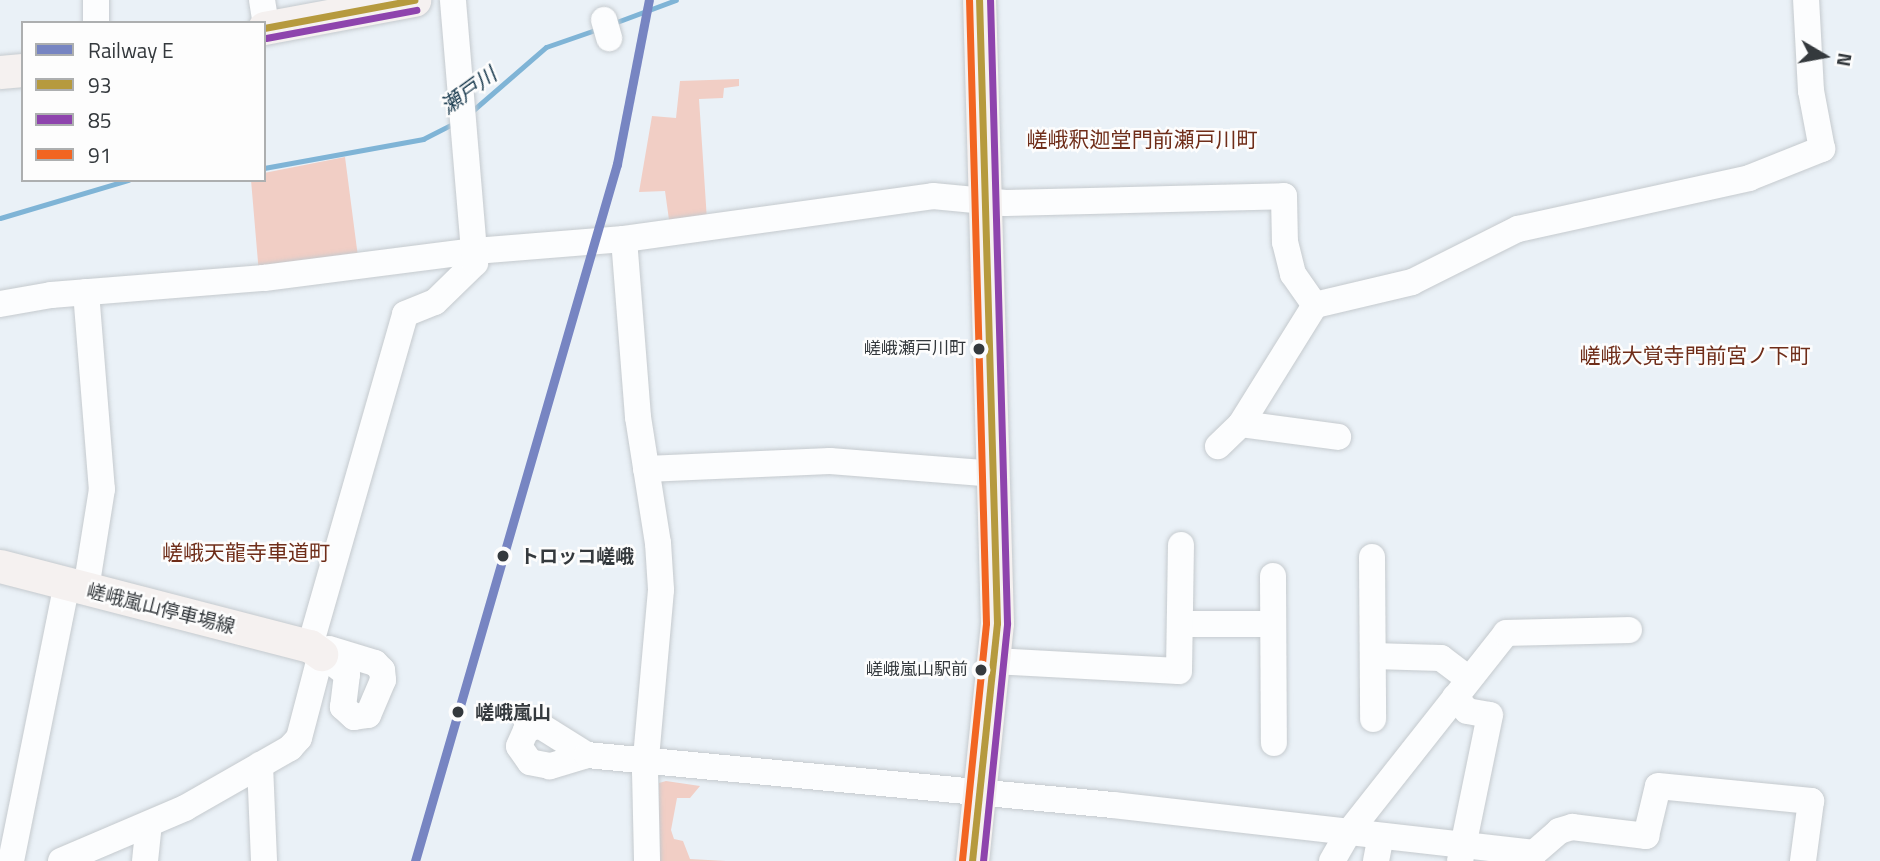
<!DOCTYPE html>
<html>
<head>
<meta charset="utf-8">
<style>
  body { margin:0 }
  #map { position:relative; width:1880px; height:861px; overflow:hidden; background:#eaf1f7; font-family:"Titillium Web","Noto Sans JP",sans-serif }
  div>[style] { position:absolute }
  .green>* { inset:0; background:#f1cec5 }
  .stream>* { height:5px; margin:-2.5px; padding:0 2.5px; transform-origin:2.5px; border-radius:2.5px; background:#7fb4d6 }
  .roads { filter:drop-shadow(0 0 2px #c5cace) drop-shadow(0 0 2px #c5cace) }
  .minor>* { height:26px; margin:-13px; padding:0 13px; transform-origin:13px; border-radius:13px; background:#fcfdfe }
  .major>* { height:33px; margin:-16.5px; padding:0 16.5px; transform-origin:16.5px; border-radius:16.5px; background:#f5f1f0 }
  .bus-1>* { height:7px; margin:-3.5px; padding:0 3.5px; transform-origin:3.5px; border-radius:3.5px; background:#b69a3e }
  .bus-2>* { height:7px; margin:-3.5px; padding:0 3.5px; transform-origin:3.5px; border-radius:3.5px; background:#8e44ad }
  .bus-3>* { height:7px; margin:-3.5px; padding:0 3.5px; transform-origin:3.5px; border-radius:3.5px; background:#f26522 }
  .rail-1>* { height:9px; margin:-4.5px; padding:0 4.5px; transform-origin:4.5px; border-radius:4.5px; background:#7785c2 }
  .dots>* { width:19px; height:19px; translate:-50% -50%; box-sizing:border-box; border:4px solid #fdfdfd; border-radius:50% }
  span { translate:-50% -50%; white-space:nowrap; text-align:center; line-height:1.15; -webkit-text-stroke:5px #fdfdfd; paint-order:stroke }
  .bus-label { font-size:17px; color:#34393d }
  .right { translate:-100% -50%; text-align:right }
  .stop-label { font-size:19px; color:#34393d; font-weight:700 }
  .left { translate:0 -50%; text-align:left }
  .street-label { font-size:19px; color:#34393d }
  .water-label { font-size:21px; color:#18394d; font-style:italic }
  .neighbourhood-label { font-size:21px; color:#6f2d19 }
  .legend { position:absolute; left:21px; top:21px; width:245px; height:161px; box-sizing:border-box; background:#fdfdfd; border:2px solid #adafb0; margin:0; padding:9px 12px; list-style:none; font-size:21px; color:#34393d }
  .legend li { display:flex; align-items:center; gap:14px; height:35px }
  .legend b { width:35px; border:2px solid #adafb0 }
  .north { position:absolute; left:1789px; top:21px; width:70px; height:70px; -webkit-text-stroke:5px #fdfdfd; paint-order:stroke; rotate:100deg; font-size:19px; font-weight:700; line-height:28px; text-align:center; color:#34393d }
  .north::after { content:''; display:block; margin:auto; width:24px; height:32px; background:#34393d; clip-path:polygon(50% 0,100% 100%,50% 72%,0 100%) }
</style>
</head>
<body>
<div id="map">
  <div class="green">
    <div style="clip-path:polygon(739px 79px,739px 86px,724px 88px,723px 98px,699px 99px,707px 220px,670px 227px,665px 191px,639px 192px,652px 116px,676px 118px,680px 81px)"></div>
    <div style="clip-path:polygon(345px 157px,358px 257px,259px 274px,251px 180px,264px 180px,264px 173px)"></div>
    <div style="clip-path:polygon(666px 781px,700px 786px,690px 798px,677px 798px,671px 830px,674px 839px,683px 841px,690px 859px,726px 861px,660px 861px,659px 783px)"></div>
  </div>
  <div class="stream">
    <div style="left:614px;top:23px;width:66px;rotate:-20.4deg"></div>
    <div style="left:471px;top:112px;width:99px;rotate:-40.9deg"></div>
    <div style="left:546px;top:47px;width:55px;rotate:-19.1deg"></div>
    <div style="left:264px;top:168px;width:162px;rotate:-10.3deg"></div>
    <div style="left:423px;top:139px;width:35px;rotate:-27deg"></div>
    <div style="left:0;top:218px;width:134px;rotate:-16.5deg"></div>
  </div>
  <div class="roads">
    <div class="minor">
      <div style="left:96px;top:0;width:23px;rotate:90deg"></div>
      <div style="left:262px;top:0;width:20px;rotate:81deg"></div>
      <div style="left:604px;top:20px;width:19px;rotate:74deg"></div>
      <div style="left:624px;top:239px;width:179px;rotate:85.5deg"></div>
      <div style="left:638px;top:417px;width:128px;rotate:81deg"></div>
      <div style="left:658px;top:543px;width:47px;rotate:86.3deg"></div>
      <div style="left:661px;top:590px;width:182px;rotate:95.1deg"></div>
      <div style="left:645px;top:771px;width:90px;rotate:88.7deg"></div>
      <div style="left:86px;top:292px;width:198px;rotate:85.4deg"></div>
      <div style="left:102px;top:489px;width:101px;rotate:99.1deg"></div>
      <div style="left:0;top:304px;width:52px;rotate:-10deg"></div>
      <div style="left:51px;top:295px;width:214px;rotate:-4.6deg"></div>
      <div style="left:264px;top:278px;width:213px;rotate:-7.3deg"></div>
      <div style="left:475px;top:251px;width:149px;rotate:-4.6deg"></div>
      <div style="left:624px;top:239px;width:312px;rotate:-7.9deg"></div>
      <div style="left:933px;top:196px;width:73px;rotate:5.5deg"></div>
      <div style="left:1006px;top:203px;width:278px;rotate:-1.4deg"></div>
      <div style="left:1284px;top:196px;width:46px;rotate:88.8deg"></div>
      <div style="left:1285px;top:242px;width:33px;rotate:76deg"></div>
      <div style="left:1293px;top:274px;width:38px;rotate:55deg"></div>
      <div style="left:1315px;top:305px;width:140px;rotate:121.9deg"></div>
      <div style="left:1241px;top:424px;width:32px;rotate:136deg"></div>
      <div style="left:1315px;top:305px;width:100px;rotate:-13.3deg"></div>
      <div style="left:1412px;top:282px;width:119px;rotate:-26.6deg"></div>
      <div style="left:1518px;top:229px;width:237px;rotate:-12.4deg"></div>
      <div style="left:1749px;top:178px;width:79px;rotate:-21.7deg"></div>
      <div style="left:1822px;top:149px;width:59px;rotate:-100.7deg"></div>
      <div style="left:1811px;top:91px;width:91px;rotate:-93.1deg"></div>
      <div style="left:1241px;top:424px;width:98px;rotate:7.6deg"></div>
      <div style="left:646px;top:469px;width:184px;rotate:-2.5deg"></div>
      <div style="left:830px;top:461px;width:166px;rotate:4.5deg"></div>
      <div style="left:1372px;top:557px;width:162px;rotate:89.6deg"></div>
      <div style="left:1273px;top:576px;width:167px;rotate:89.7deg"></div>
      <div style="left:1183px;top:624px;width:90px"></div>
      <div style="left:310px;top:646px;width:345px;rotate:-74deg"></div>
      <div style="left:405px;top:314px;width:32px;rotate:-22deg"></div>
      <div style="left:435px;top:302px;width:56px;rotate:-44.3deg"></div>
      <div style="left:475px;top:263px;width:264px;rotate:-94.8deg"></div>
      <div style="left:329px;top:649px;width:48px;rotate:16.9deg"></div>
      <div style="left:375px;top:663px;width:10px;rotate:45deg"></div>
      <div style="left:382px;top:670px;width:10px;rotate:84deg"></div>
      <div style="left:383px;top:680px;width:38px;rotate:113deg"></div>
      <div style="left:368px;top:715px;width:14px;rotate:172deg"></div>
      <div style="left:354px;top:717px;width:15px;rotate:-138deg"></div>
      <div style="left:343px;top:707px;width:33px;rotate:-83deg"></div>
      <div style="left:347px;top:674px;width:33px;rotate:-142deg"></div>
      <div style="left:321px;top:654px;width:9px;rotate:-32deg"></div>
      <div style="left:1373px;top:656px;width:68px;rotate:1.7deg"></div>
      <div style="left:1441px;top:658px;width:35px;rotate:37deg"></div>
      <div style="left:993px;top:661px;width:186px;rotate:3.1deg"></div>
      <div style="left:1179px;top:671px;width:126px;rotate:-89.1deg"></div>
      <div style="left:1455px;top:697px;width:18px;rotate:49deg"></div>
      <div style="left:1467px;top:711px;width:23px;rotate:10deg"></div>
      <div style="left:1490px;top:715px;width:149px;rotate:101.6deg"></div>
      <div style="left:587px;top:755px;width:39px;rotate:163deg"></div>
      <div style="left:550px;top:766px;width:20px;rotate:-169deg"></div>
      <div style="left:530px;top:762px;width:19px;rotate:-125deg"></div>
      <div style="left:519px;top:746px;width:17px;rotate:-66deg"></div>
      <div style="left:526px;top:730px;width:14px;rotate:-21deg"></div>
      <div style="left:539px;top:725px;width:57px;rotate:32deg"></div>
      <div style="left:587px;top:755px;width:528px;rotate:5.43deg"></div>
      <div style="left:1113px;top:805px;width:424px;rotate:6.5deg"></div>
      <div style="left:1534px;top:853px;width:33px;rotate:-41deg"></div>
      <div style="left:1559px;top:831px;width:14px;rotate:-17deg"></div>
      <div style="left:1572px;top:827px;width:75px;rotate:6.9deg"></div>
      <div style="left:1646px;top:836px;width:51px;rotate:-76.5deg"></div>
      <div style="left:1658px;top:786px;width:154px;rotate:5.6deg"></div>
      <div style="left:1811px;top:801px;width:61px;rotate:97.6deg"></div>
      <div style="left:260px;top:765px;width:96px;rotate:87.6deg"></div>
      <div style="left:11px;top:861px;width:283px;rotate:-78.6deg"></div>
      <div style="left:61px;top:861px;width:135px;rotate:-23.1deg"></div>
      <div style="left:185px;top:808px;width:121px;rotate:-29.7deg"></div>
      <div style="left:290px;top:748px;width:13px;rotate:-48deg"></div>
      <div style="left:299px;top:738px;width:87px;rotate:-75.3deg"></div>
      <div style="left:145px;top:861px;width:36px;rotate:-84deg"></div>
      <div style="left:1332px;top:861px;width:34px;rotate:-60deg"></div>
      <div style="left:1349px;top:832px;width:253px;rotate:-51.7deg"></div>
      <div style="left:1506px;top:633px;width:123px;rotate:-1.4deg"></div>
      <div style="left:1376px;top:861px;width:25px;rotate:-79deg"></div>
    </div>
    <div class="major">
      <div style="left:264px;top:28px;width:153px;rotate:-10.6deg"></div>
      <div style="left:0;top:72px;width:23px;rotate:-5deg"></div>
      <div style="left:0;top:566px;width:320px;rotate:14.5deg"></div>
      <div style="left:310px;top:646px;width:14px;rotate:36deg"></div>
      <div style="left:972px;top:861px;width:239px;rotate:-84deg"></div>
      <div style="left:997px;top:623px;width:623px;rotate:-91.65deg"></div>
    </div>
  </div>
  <div class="bus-1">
    <div style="left:264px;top:28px;width:153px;rotate:-10.6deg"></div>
    <div style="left:972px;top:861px;width:239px;rotate:-84deg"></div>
    <div style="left:997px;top:623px;width:623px;rotate:-91.65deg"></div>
  </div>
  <div class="bus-2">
    <div style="left:266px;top:38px;width:153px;rotate:-10.6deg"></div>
    <div style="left:983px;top:861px;width:239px;rotate:-84.2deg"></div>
    <div style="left:1007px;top:623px;width:623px;rotate:-91.56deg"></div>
  </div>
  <div class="bus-3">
    <div style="left:962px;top:860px;width:238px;rotate:-84.2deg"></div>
    <div style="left:986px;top:623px;width:623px;rotate:-91.56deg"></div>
  </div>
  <div class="rail-1">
    <div style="left:415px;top:861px;width:726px;rotate:-73.84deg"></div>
    <div style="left:617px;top:164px;width:167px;rotate:-79deg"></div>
  </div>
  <div class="dots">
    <div style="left:979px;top:349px;background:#34393d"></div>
    <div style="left:503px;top:556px;background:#34393d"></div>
    <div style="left:981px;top:670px;background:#34393d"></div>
    <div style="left:458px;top:712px;background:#34393d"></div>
  </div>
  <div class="bus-label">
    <span class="right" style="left:966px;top:349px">嵯峨瀬戸川町</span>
    <span class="right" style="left:968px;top:670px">嵯峨嵐山駅前</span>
  </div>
  <div class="stop-label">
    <span class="left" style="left:520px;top:556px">トロッコ嵯峨</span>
    <span class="left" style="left:475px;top:712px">嵯峨嵐山</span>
  </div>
  <div class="street-label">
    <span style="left:161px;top:608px;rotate:14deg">嵯峨嵐山停車場線</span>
  </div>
  <div class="water-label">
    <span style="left:468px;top:90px;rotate:-36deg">瀬戸川</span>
  </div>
  <div class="neighbourhood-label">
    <span style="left:1142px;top:139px">嵯峨釈迦堂門前瀬戸川町</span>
    <span style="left:1695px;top:355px">嵯峨大覚寺門前宮ノ下町</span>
    <span style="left:246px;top:552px">嵯峨天龍寺車道町</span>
  </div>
  <ul class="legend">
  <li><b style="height:9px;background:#7785c2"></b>Railway E</li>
  <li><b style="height:9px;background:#b69a3e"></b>93</li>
  <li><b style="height:9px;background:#8e44ad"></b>85</li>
  <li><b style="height:9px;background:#f26522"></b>91</li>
  </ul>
  <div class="north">N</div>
</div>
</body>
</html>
